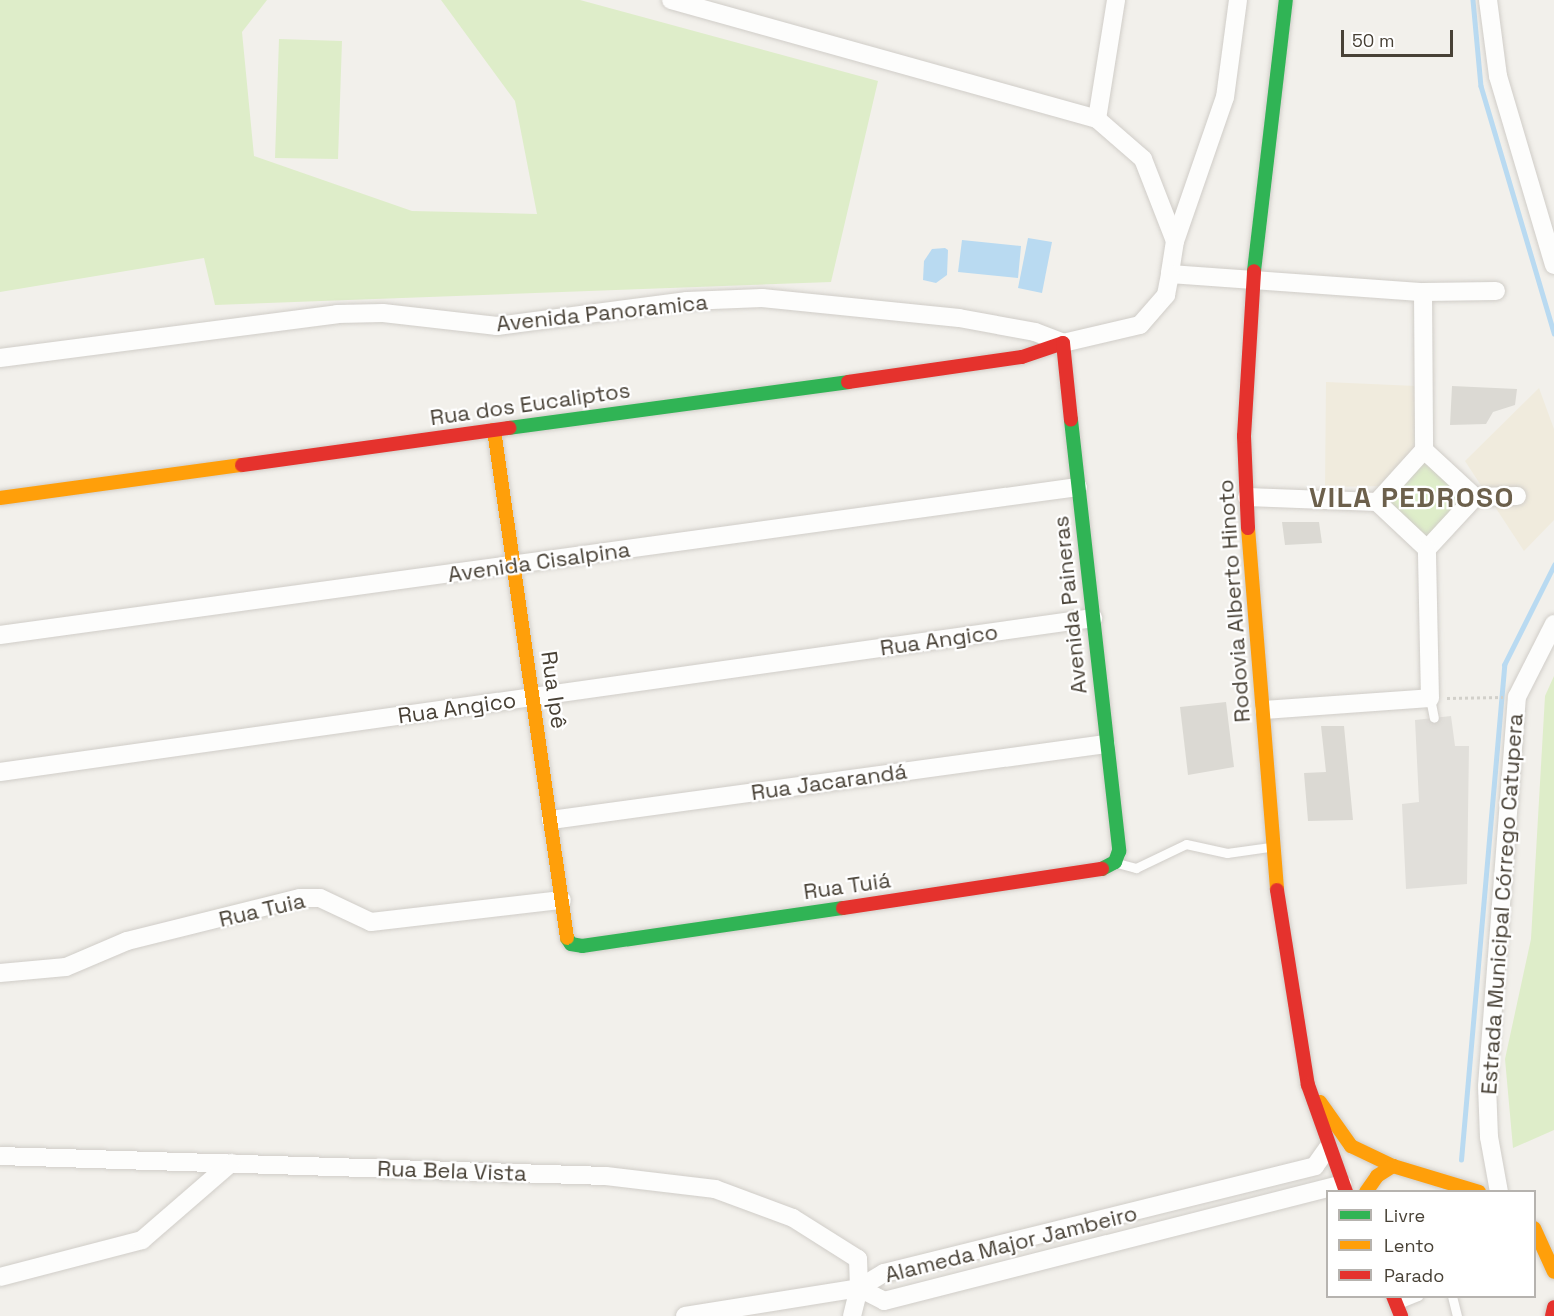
<!DOCTYPE html>
<html>
<head>
<meta charset="utf-8">
<style>
  body { margin:0 }
  #map { position:relative; width:1554px; height:1316px; overflow:hidden; background:#f2f0eb; font-family:"Space Grotesk",sans-serif }
  div>[style] { position:absolute }
  .education>* { inset:0; background:#f0ebdd }
  .green>* { inset:0; background:#deedc9 }
  .parking>* { inset:0; background:#e1dfda }
  .water>* { inset:0; background:#b9daf1 }
  .stream>* { height:4.5px; margin:-2.25px; padding:0 2.25px; transform-origin:2.25px; border-radius:2.25px; background:#b9daf1 }
  .building>* { inset:0; background:#dbd9d3 }
  .path>* { height:3px; margin-top:-1.5px; transform-origin:0; background:repeating-linear-gradient(90deg,#d2d0ca 0 3px,transparent 0 6px) }
  .roads { filter:drop-shadow(0 0 2px #d0cdc8) drop-shadow(0 0 2px #d0cdc8) }
  .lane>* { height:9px; margin:-4.5px; padding:0 4.5px; transform-origin:4.5px; border-radius:4.5px; background:#fdfdfc }
  .street>* { height:18px; margin:-9px; padding:0 9px; transform-origin:9px; border-radius:9px; background:#fdfdfc }
  .fast>* { height:14px; margin:-7px; padding:0 7px; transform-origin:7px; border-radius:7px; background:#30b455 }
  .slow>* { height:14px; margin:-7px; padding:0 7px; transform-origin:7px; border-radius:7px; background:#ff9f0a }
  .jam>* { height:14px; margin:-7px; padding:0 7px; transform-origin:7px; border-radius:7px; background:#e5322d }
  span { translate:-50% -50%; white-space:nowrap; text-align:center; line-height:1.15; -webkit-text-stroke:4.5px #fff; paint-order:stroke }
  .street-label { font-size:22px; color:#484136 }
  .district-label { font-size:28px; color:#6c604c; font-weight:700; letter-spacing:1.5px }
  .legend { position:absolute; left:1326px; top:1190px; width:210px; height:108px; box-sizing:border-box; background:#fff; border:2px solid #b6b3af; margin:0; padding:8px 10px; list-style:none; font-size:18px; color:#484136 }
  .legend li { display:flex; align-items:center; gap:12px; height:30px }
  .legend b { width:30px; border:2px solid #b6b3af }
  .scale { position:absolute; left:1341px; top:30px; width:112px; height:27px; box-sizing:border-box; border:3px solid #484136; border-top:0; padding-left:8px; font-size:18px; line-height:21px; white-space:nowrap; color:#484136; -webkit-text-stroke:4px #fff; paint-order:stroke }
</style>
</head>
<body>
<div id="map">
  <div class="education">
    <div style="clip-path:polygon(1326px 382px,1416px 386px,1414px 453px,1385px 486px,1325px 487px)"></div>
    <div style="clip-path:polygon(1539px 388px,1554px 429px,1554px 520px,1524px 551px,1465px 461px)"></div>
  </div>
  <div class="green">
    <div style="clip-path:polygon(0 0,267px 0,242px 32px,254px 156px,412px 211px,537px 214px,515px 101px,441px 0,580px 0,878px 81px,831px 282px,215px 305px,204px 258px,0 292px)"></div>
    <div style="clip-path:polygon(279px 39px,342px 41px,338px 159px,275px 158px)"></div>
    <div style="clip-path:polygon(1424px 457px,1469px 498px,1428px 542px,1384px 501px)"></div>
    <div style="clip-path:polygon(1554px 676px,1554px 1130px,1513px 1148px,1505px 1059px,1531px 939px,1545px 696px)"></div>
  </div>
  <div class="parking">
    <div style="clip-path:polygon(1451px 716px,1455px 746px,1469px 746px,1467px 884px,1406px 889px,1402px 804px,1419px 802px,1415px 720px)"></div>
  </div>
  <div class="water">
    <div style="clip-path:polygon(1028px 238px,1052px 242px,1042px 293px,1018px 288px)"></div>
    <div style="clip-path:polygon(962px 240px,1021px 246px,1018px 278px,958px 272px)"></div>
    <div style="clip-path:polygon(945px 248px,948px 250px,947px 275px,936px 283px,923px 280px,924px 261px,932px 249px)"></div>
  </div>
  <div class="stream">
    <div style="left:1473px;top:0;width:86px;rotate:84.7deg"></div>
    <div style="left:1481px;top:86px;width:258px;rotate:73.5deg"></div>
    <div style="left:1461px;top:1160px;width:497px;rotate:-85deg"></div>
    <div style="left:1504px;top:665px;width:112px;rotate:-63.4deg"></div>
  </div>
  <div class="building">
    <div style="clip-path:polygon(1452px 386px,1517px 389px,1515px 405px,1493px 412px,1486px 424px,1450px 425px)"></div>
    <div style="clip-path:polygon(1282px 522px,1319px 522px,1322px 543px,1285px 545px)"></div>
    <div style="clip-path:polygon(1226px 702px,1234px 767px,1188px 775px,1180px 707px)"></div>
    <div style="clip-path:polygon(1321px 726px,1344px 726px,1353px 820px,1308px 821px,1304px 773px,1326px 772px)"></div>
  </div>
  <div class="path">
    <div style="left:1447px;top:698px;width:56px;rotate:-1deg"></div>
  </div>
  <div class="roads">
    <div class="lane">
      <div style="left:1430px;top:698px;width:20px;rotate:79deg"></div>
      <div style="left:1117px;top:863px;width:20px;rotate:15deg"></div>
      <div style="left:1136px;top:868px;width:55px;rotate:-25.6deg"></div>
      <div style="left:1186px;top:844px;width:42px;rotate:12.4deg"></div>
      <div style="left:1227px;top:853px;width:42px;rotate:-8.1deg"></div>
      <div style="left:1452px;top:1296px;width:21px;rotate:76deg"></div>
      <div style="left:1398px;top:1304px;width:22px;rotate:-22deg"></div>
    </div>
    <div class="street">
      <div style="left:671px;top:0;width:442px;rotate:15.6deg"></div>
      <div style="left:1097px;top:119px;width:61px;rotate:41deg"></div>
      <div style="left:1143px;top:159px;width:88px;rotate:68.7deg"></div>
      <div style="left:1238px;top:0;width:98px;rotate:97.6deg"></div>
      <div style="left:1225px;top:97px;width:152px;rotate:109.1deg"></div>
      <div style="left:1175px;top:241px;width:33px;rotate:99deg"></div>
      <div style="left:1170px;top:274px;width:254px;rotate:4.1deg"></div>
      <div style="left:1423px;top:292px;width:73px;rotate:-0.8deg"></div>
      <div style="left:1488px;top:0;width:77px;rotate:82.5deg"></div>
      <div style="left:1498px;top:76px;width:197px;rotate:73.5deg"></div>
      <div style="left:1097px;top:119px;width:121px;rotate:-80.9deg"></div>
      <div style="left:1423px;top:292px;width:158px;rotate:89.6deg"></div>
      <div style="left:0;top:358px;width:340px;rotate:-7.4deg"></div>
      <div style="left:337px;top:314px;width:46px;rotate:-1.2deg"></div>
      <div style="left:383px;top:313px;width:115px;rotate:6.5deg"></div>
      <div style="left:497px;top:326px;width:192px;rotate:-7.5deg"></div>
      <div style="left:687px;top:301px;width:75px;rotate:-2.3deg"></div>
      <div style="left:762px;top:298px;width:198px;rotate:5.8deg"></div>
      <div style="left:959px;top:318px;width:77px;rotate:10.4deg"></div>
      <div style="left:1035px;top:332px;width:30px;rotate:21deg"></div>
      <div style="left:1063px;top:343px;width:79px;rotate:-13.2deg"></div>
      <div style="left:1140px;top:325px;width:40px;rotate:-49deg"></div>
      <div style="left:1166px;top:295px;width:21px;rotate:-79deg"></div>
      <div style="left:1424px;top:450px;width:69px;rotate:42.7deg"></div>
      <div style="left:1247px;top:497px;width:130px;rotate:2.2deg"></div>
      <div style="left:1475px;top:497px;width:42px;rotate:-1.4deg"></div>
      <div style="left:1377px;top:502px;width:70px;rotate:-47.9deg"></div>
      <div style="left:1377px;top:502px;width:69px;rotate:43.2deg"></div>
      <div style="left:1427px;top:549px;width:71px;rotate:-47.3deg"></div>
      <div style="left:0;top:635px;width:1088px;rotate:-7.82deg"></div>
      <div style="left:1264px;top:710px;width:166px;rotate:-4.1deg"></div>
      <div style="left:1430px;top:698px;width:149px;rotate:-91.2deg"></div>
      <div style="left:0;top:772px;width:1104px;rotate:-8.02deg"></div>
      <div style="left:551px;top:820px;width:560px;rotate:-7.8deg"></div>
      <div style="left:0;top:973px;width:66px;rotate:-5.2deg"></div>
      <div style="left:66px;top:967px;width:66px;rotate:-23.1deg"></div>
      <div style="left:127px;top:941px;width:178px;rotate:-14deg"></div>
      <div style="left:300px;top:898px;width:20px"></div>
      <div style="left:320px;top:898px;width:56px;rotate:25.2deg"></div>
      <div style="left:371px;top:922px;width:192px;rotate:-6.6deg"></div>
      <div style="left:0;top:1156px;width:606px;rotate:1.89deg"></div>
      <div style="left:606px;top:1176px;width:110px;rotate:6.8deg"></div>
      <div style="left:715px;top:1189px;width:83px;rotate:20.4deg"></div>
      <div style="left:793px;top:1218px;width:77px;rotate:32.2deg"></div>
      <div style="left:858px;top:1259px;width:29px;rotate:88deg"></div>
      <div style="left:859px;top:1288px;width:29px;rotate:104deg"></div>
      <div style="left:1499px;top:1192px;width:56px;rotate:-100.3deg"></div>
      <div style="left:1489px;top:1137px;width:51px;rotate:-92.2deg"></div>
      <div style="left:1487px;top:1086px;width:390px;rotate:-85.6deg"></div>
      <div style="left:1517px;top:697px;width:82px;rotate:-63.1deg"></div>
      <div style="left:0;top:1277px;width:147px;rotate:-14.6deg"></div>
      <div style="left:142px;top:1240px;width:118px;rotate:-40.9deg"></div>
      <div style="left:859px;top:1288px;width:28px;rotate:27deg"></div>
      <div style="left:884px;top:1301px;width:473px;rotate:-14.3deg"></div>
      <div style="left:685px;top:1316px;width:176px;rotate:-9.1deg"></div>
      <div style="left:859px;top:1288px;width:29px;rotate:-31deg"></div>
      <div style="left:884px;top:1273px;width:444px;rotate:-13.9deg"></div>
      <div style="left:1315px;top:1166px;width:21px;rotate:-55deg"></div>
    </div>
    <div class="fast">
      <div style="left:1254px;top:271px;width:273px;rotate:-83.3deg"></div>
      <div style="left:1071px;top:420px;width:434px;rotate:83.6deg"></div>
      <div style="left:1119px;top:851px;width:12px;rotate:110deg"></div>
      <div style="left:1115px;top:862px;width:15px;rotate:152deg"></div>
      <div style="left:509px;top:428px;width:342px;rotate:-7.7deg"></div>
      <div style="left:567px;top:938px;width:7px;rotate:56deg"></div>
      <div style="left:571px;top:944px;width:11px;rotate:10deg"></div>
      <div style="left:582px;top:946px;width:264px;rotate:-8.3deg"></div>
    </div>
    <div class="slow">
      <div style="left:494px;top:430px;width:513px;rotate:81.82deg"></div>
      <div style="left:0;top:498px;width:244px;rotate:-7.8deg"></div>
      <div style="left:1248px;top:528px;width:363px;rotate:85.4deg"></div>
      <div style="left:1320px;top:1102px;width:54px;rotate:54.8deg"></div>
      <div style="left:1351px;top:1146px;width:47px;rotate:25.5deg"></div>
      <div style="left:1393px;top:1166px;width:90px;rotate:16.8deg"></div>
      <div style="left:1366px;top:1192px;width:19px;rotate:-55deg"></div>
      <div style="left:1377px;top:1176px;width:19px;rotate:-32deg"></div>
      <div style="left:1534px;top:1228px;width:48px;rotate:65.6deg"></div>
    </div>
    <div class="jam">
      <div style="left:848px;top:382px;width:176px;rotate:-8.2deg"></div>
      <div style="left:1022px;top:357px;width:43px;rotate:-18.9deg"></div>
      <div style="left:1063px;top:343px;width:77px;rotate:84.1deg"></div>
      <div style="left:242px;top:465px;width:270px;rotate:-7.9deg"></div>
      <div style="left:1248px;top:528px;width:92px;rotate:-92.5deg"></div>
      <div style="left:1244px;top:436px;width:165px;rotate:-86.5deg"></div>
      <div style="left:1277px;top:890px;width:197px;rotate:81deg"></div>
      <div style="left:1308px;top:1085px;width:114px;rotate:70.4deg"></div>
      <div style="left:843px;top:908px;width:262px;rotate:-8.6deg"></div>
      <div style="left:1393px;top:1296px;width:22px;rotate:68deg"></div>
      <div style="left:1552px;top:1316px;width:9px;rotate:-77deg"></div>
    </div>
  </div>
  <div class="street-label">
    <span style="left:602px;top:313px;rotate:-6deg">Avenida Panoramica</span>
    <span style="left:530px;top:404px;rotate:-8deg">Rua dos Eucaliptos</span>
    <span style="left:539px;top:562px;rotate:-8deg">Avenida Cisalpina</span>
    <span style="left:1234px;top:601px;rotate:-94deg">Rodovia Alberto Hinoto</span>
    <span style="left:1070px;top:605px;rotate:-96deg">Avenida Paineras</span>
    <span style="left:939px;top:640px;rotate:-8deg">Rua Angico</span>
    <span style="left:554px;top:690px;rotate:82deg">Rua Ipê</span>
    <span style="left:457px;top:708px;rotate:-8deg">Rua Angico</span>
    <span style="left:829px;top:782px;rotate:-8deg">Rua Jacarandá</span>
    <span style="left:847px;top:886px;rotate:-8deg">Rua Tuiá</span>
    <span style="left:1502px;top:904px;rotate:-86deg">Estrada Municipal Córrego Catupera</span>
    <span style="left:262px;top:910px;rotate:-13deg">Rua Tuia</span>
    <span style="left:452px;top:1171px;rotate:2deg">Rua Bela Vista</span>
    <span style="left:1011px;top:1244px;rotate:-14deg">Alameda Major Jambeiro</span>
  </div>
  <div class="district-label">
    <span style="left:1412px;top:497px">VILA PEDROSO</span>
  </div>
  <ul class="legend">
  <li><b style="height:8px;background:#30b455"></b>Livre</li>
  <li><b style="height:8px;background:#ff9f0a"></b>Lento</li>
  <li><b style="height:8px;background:#e5322d"></b>Parado</li>
  </ul>
  <div class="scale">50 m</div>
</div>
</body>
</html>
